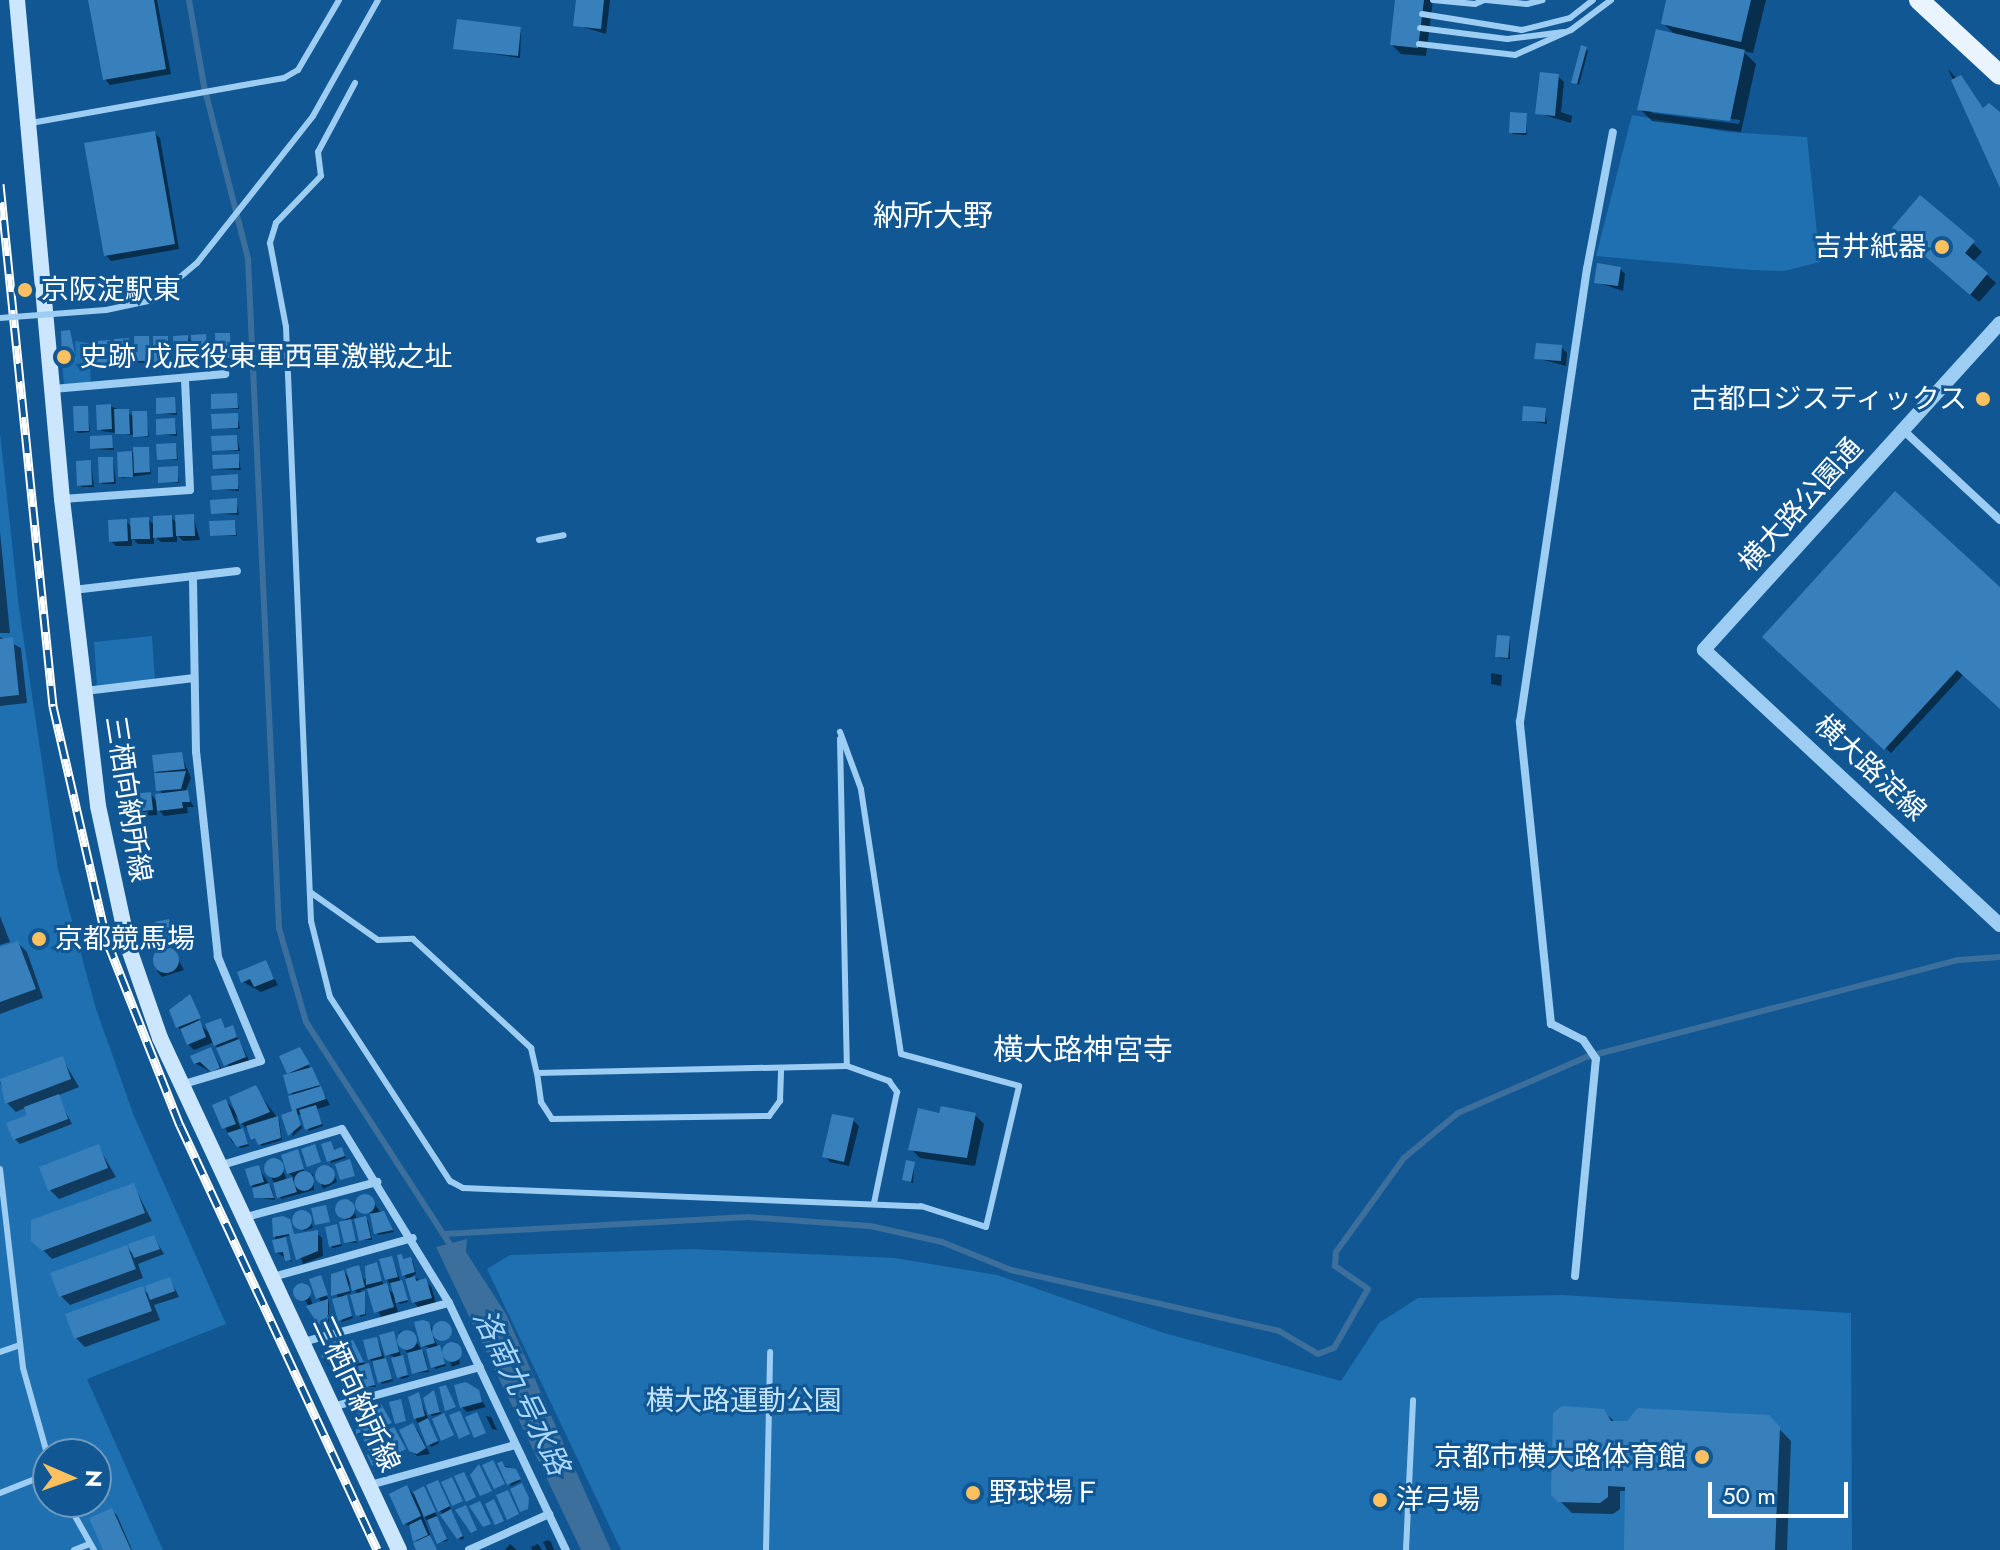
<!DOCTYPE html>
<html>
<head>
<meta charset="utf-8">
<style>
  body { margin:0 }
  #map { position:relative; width:2000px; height:1550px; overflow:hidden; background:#105793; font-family:Jost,"Noto Sans JP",sans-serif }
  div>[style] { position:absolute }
  .green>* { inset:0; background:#1e70b1 }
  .water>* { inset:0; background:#3c6f9b }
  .shadow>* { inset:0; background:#0007 }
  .stream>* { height:6px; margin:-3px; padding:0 3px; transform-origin:3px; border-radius:3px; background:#3c6f9b }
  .building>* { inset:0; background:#3880bc }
  .round { border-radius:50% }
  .service>* { height:6px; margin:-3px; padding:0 3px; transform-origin:3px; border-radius:3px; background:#9dcdf3 }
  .minor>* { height:8px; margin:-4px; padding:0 4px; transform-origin:4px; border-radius:4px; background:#9dcdf3 }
  .tertiary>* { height:14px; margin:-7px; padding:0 7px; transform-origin:7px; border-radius:7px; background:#9dcdf3 }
  .secondary>* { height:16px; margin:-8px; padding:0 8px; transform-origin:8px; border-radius:8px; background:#cce6fd }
  .primary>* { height:20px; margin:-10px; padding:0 10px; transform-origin:10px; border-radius:10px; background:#e9f4ff }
  .rail>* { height:9px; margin-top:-4.5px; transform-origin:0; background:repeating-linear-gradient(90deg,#105793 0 18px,#fff 0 36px); box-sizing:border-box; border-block:2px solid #fff }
  .service-bridge>* { height:6px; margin:-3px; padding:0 3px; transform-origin:3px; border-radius:3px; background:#9dcdf3 }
  .dots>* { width:22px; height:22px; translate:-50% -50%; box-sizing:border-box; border:4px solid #105793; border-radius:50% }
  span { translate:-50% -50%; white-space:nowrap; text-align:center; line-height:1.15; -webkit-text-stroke:6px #105793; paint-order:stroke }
  .poi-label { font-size:28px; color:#fff }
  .right { translate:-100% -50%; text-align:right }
  .left { translate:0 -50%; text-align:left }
  .street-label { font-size:28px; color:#fff }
  .park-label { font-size:28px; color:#c4e4fe }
  .neighbourhood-label { font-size:30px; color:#fff }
  .water-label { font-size:30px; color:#a9d6fa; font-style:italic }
  .north { position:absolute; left:32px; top:1438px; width:80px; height:80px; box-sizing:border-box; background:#105793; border:2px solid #709abe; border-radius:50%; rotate:92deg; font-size:22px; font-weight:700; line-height:32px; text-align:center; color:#fff }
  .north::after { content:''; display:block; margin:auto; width:28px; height:36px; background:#ffc05f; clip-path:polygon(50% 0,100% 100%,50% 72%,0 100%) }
  .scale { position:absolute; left:1708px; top:1482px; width:140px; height:36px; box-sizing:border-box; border:4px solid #fff; border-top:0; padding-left:10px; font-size:24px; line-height:28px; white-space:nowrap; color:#fff; -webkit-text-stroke:6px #105793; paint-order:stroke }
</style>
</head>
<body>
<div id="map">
  <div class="green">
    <div style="clip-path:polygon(1632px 115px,1727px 132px,1807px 137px,1820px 262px,1784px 271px,1751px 270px,1596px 256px)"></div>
    <div style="clip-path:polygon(75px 341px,89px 343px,91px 386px,64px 387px,62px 359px,76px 358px)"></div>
    <div style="clip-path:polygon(evenodd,0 432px,19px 608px,58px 869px,96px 1009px,134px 1116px,226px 1324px,87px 1379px,163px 1550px,0 1550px,0 432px,48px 1454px,96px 1454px,96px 1502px,48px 1502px,48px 1454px)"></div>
    <div style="clip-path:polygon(152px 636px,155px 680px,97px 687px,94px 642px)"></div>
    <div style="clip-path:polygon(692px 1249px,895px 1258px,997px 1275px,1164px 1333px,1341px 1381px,1379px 1323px,1418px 1298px,1563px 1295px,1851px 1313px,1852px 1550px,621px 1550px,487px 1269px,510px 1255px)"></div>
  </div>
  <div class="water">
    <div style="clip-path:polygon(467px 1239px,466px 1252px,506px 1314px,611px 1550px,581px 1550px,436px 1247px)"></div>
  </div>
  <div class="shadow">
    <div style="clip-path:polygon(90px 0,157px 0,171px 74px,110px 85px,105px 79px)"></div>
    <div style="clip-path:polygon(578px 0,610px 0,606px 34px,576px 25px)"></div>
    <div style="clip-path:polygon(1397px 0,1433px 0,1426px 56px,1401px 54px,1392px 45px)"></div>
    <div style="clip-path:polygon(evenodd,1668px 0,1766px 0,1753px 53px,1743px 51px,1756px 64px,1741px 132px,1652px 121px,1640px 109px,1676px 36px,1663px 23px,1668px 0,1652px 109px,1740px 120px,1739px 124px,1652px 113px,1652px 109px)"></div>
    <div style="clip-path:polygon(521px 29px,520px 58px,455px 48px)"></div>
    <div style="clip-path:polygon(1586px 49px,1588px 51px,1579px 85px,1573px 82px)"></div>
    <div style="clip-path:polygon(1948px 69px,1984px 109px,2000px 115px,2000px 183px)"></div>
    <div style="clip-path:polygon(1558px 76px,1564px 82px,1561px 112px,1572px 116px,1571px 123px,1537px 113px)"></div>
    <div style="clip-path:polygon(1526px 115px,1527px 135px,1513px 134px,1511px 132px)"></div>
    <div style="clip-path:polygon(154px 133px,160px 138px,179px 249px,111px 261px,106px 255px)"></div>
    <div style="clip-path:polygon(1903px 237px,1973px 243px,1982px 252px,1973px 262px,1996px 283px,1979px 302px)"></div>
    <div style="clip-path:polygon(1620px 268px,1625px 274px,1623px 291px,1596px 282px)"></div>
    <div style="clip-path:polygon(229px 335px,232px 359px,220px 360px,218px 358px)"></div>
    <div style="clip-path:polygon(205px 336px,208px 361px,196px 362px,190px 355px,190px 362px,176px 360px,187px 337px,193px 343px)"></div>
    <div style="clip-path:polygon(148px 338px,152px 362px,139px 363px,137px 360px)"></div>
    <div style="clip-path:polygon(168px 338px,171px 362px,158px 363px,156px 361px)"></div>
    <div style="clip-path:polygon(129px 340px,132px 365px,119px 365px,117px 363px)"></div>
    <div style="clip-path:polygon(110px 342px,113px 367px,100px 367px,98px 365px)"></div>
    <div style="clip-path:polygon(1561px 347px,1567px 353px,1566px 366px,1536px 358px)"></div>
    <div style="clip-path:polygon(236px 395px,239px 409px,213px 408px)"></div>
    <div style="clip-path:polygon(174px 399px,177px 415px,158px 413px)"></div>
    <div style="clip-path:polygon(110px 406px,134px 416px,146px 413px,149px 437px,101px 431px)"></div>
    <div style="clip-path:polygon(87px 408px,90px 432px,78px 433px,76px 430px)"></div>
    <div style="clip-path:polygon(1545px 410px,1547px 424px,1524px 420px)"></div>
    <div style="clip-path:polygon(237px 415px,240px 429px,214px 428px)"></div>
    <div style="clip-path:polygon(175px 420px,177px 436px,158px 434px)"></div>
    <div style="clip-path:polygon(111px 437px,114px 450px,92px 449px)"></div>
    <div style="clip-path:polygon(237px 437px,240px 451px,214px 450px)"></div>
    <div style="clip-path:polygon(176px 445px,178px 460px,159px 459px)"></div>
    <div style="clip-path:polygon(148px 449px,151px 474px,122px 478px,119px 454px)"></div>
    <div style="clip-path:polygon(238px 456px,241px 470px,215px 469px)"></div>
    <div style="clip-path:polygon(113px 459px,116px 484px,103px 484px,101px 482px)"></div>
    <div style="clip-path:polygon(91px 462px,94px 487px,82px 487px,79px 485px)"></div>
    <div style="clip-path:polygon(177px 468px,179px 483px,160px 482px)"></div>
    <div style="clip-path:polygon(237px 477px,239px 491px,214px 489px)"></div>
    <div style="clip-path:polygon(236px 500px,239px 515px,213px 513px)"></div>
    <div style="clip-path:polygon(193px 516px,200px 540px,183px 541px,177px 535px,177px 542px,161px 542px,154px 536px,154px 544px,138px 544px,132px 538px,132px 546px,116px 546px,111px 541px,126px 521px,132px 527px,148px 519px,155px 526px,171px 517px,177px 523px)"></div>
    <div style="clip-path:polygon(235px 522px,237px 536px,212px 535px)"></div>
    <div style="clip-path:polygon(0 532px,10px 633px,0 633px)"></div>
    <div style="clip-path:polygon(2000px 590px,2000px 707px,1964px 674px,1891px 753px,1764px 637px)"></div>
    <div style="clip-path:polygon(0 637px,21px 648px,27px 703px,0 706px)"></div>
    <div style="clip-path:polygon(1510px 638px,1510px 659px,1499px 658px,1497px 656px)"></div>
    <div style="clip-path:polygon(1491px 673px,1502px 675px,1501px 686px,1491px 684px)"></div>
    <div style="clip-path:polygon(181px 755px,191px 778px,185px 792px,194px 807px,187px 807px,188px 813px,164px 816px,157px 808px,157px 815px,131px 817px,125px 812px,150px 794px,158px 802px,162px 795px,156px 771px)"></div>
    <div style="clip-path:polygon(0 916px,10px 942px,0 945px)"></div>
    <div style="clip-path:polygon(168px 921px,178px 947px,172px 948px,184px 970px,162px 977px,157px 971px,158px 953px,150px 945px)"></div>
    <div style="clip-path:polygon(18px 943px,27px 952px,43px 998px,0 1014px,0 949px)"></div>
    <div style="clip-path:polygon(265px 963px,278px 985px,261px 992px,243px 982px)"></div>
    <div style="clip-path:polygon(190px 996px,201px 1025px,211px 1035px,220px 1020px,227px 1030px,232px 1027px,250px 1062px,231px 1070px,214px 1042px,194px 1050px,188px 1044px,178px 1027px,181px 1000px)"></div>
    <div style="clip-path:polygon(211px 1049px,224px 1073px,218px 1076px,195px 1063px)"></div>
    <div style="clip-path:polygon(300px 1050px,330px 1105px,317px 1109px,323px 1126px,309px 1131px,302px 1114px,298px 1115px,302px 1128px,292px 1137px,297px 1112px,282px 1057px)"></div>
    <div style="clip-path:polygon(62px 1058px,79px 1087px,57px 1096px,72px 1124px,20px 1144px,14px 1138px,30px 1116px,27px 1107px,16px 1112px,7px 1103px,0 1082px)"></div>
    <div style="clip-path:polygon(255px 1088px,279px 1120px,282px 1140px,262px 1146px,235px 1116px,249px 1146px,241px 1148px,232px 1142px,215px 1106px,226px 1101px,237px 1113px)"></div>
    <div style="clip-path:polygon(941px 1115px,975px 1115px,984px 1124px,975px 1166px,920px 1158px,911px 1149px)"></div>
    <div style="clip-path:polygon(853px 1120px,859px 1126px,849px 1166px,830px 1162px,825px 1156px)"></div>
    <div style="clip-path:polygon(330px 1143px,334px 1152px,342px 1150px,346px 1158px,331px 1163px)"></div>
    <div style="clip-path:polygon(98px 1146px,116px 1177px,59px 1199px,50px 1190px)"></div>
    <div style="clip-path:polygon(298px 1151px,305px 1174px,313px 1174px,314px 1190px,281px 1199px,266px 1165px,278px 1158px,287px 1180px,294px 1178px,289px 1173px)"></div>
    <div style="clip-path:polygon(914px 1163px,913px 1183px,907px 1181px,904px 1179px)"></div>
    <div style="clip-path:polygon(331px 1166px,337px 1182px,323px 1189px,316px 1170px)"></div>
    <div style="clip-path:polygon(258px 1167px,271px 1187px,275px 1200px,256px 1197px,252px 1185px)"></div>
    <div style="clip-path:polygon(134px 1186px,152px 1221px,52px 1259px,33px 1240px)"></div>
    <div style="clip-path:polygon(357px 1199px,372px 1200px,394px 1232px,378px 1235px,372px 1213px,361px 1213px)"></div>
    <div style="clip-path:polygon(351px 1200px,357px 1220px,368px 1220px,372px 1240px,361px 1240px,356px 1218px,348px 1220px,357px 1243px,346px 1242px,347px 1222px,336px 1204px)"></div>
    <div style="clip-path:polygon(307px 1211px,313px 1228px,303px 1231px,297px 1213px)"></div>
    <div style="clip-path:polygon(289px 1221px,294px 1236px,317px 1233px,322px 1238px,323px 1256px,303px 1264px,292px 1235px,283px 1237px,292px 1262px,276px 1252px,275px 1236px)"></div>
    <div style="clip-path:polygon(336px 1227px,342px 1246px,333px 1248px,331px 1246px)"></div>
    <div style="clip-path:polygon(154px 1237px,164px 1254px,138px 1264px,143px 1278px,70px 1305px,61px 1296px,126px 1247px,135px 1256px)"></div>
    <div style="clip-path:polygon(392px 1258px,408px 1302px,400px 1304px,394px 1299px,398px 1312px,381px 1317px,369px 1288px,361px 1290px,366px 1315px,360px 1317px,359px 1295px,349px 1284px,351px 1293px,344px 1295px,353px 1318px,342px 1322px,333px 1275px,344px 1272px,351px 1280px,358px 1267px,364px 1280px,376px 1265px,384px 1286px,395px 1295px,387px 1279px)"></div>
    <div style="clip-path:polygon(399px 1258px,413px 1261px,416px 1274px,412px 1276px,431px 1286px,436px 1303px,419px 1308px,414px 1302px)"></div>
    <div style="clip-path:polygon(321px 1277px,329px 1303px,329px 1323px,322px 1325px,295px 1286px,305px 1283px,313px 1305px,322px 1303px,318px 1298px)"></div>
    <div style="clip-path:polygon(170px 1279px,179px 1297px,154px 1305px,160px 1320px,85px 1347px,76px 1338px,142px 1288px,150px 1296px)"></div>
    <div style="clip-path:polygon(446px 1322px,451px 1336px,432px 1333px,446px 1366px,435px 1369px,428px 1347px,422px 1346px,428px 1324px,436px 1332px,434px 1325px)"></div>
    <div style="clip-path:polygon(408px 1330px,424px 1353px,429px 1372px,414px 1373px,399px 1332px)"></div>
    <div style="clip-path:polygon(393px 1334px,409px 1377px,401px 1379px,393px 1356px,386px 1355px)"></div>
    <div style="clip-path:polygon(378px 1341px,393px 1381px,382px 1384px,370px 1359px)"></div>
    <div style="clip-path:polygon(456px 1342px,460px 1364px,452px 1367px,444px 1345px)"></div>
    <div style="clip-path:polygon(339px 1343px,347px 1351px,355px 1345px,376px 1387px,365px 1387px,359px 1365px,351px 1367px,360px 1386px,347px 1390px,343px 1381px,336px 1380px,337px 1374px,324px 1360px,328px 1346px)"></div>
    <div style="clip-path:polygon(434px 1392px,441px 1414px,432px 1416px,430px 1414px)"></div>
    <div style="clip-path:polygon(477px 1393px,486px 1407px,467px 1412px,462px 1407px)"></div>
    <div style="clip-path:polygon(418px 1395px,439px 1443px,431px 1447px,415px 1418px)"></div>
    <div style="clip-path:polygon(367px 1409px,374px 1431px,360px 1435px,358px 1433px)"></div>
    <div style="clip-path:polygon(1603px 1411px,1616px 1423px,1629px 1424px,1639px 1411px,1768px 1417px,1791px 1441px,1787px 1550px,1626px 1550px,1627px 1491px,1620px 1491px,1620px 1509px,1613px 1514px,1572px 1513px,1553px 1494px)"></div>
    <div style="clip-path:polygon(486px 1416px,491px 1417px,497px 1430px,492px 1429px)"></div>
    <div style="clip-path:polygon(413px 1425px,418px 1431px,430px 1454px,417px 1456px,411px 1450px)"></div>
    <div style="clip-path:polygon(379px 1433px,396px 1466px,390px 1469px,385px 1462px,374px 1465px,367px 1440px)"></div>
    <div style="clip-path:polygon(500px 1465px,509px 1467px,521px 1481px,511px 1486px)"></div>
    <div style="clip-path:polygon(440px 1485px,464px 1538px,461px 1540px,440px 1511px)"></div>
    <div style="clip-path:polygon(407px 1487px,413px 1494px,426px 1491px,448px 1541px,439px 1542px,421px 1511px,436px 1550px,419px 1550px,412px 1528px,404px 1523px)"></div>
    <div style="clip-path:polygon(111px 1510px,117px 1515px,132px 1550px,106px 1550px)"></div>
    <div style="clip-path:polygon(548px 1540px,551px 1542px,554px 1550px,547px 1550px,543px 1542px)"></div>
    <div style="clip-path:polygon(510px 1544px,516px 1549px,516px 1550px,505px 1550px)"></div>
    <div style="clip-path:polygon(538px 1544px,542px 1550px,532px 1550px,531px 1547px)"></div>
  </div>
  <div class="stream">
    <div style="left:189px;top:0;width:87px;rotate:80.1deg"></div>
    <div style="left:204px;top:86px;width:179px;rotate:75.7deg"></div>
    <div style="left:248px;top:259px;width:670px;rotate:87.35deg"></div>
    <div style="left:279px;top:928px;width:98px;rotate:74deg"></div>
    <div style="left:306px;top:1022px;width:270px;rotate:57.1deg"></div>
    <div style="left:445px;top:1234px;width:303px;rotate:-3.2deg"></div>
    <div style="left:748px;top:1217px;width:122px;rotate:4.2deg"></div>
    <div style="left:870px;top:1226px;width:74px;rotate:12.5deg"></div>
    <div style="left:942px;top:1242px;width:74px;rotate:22.1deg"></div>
    <div style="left:1011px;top:1270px;width:275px;rotate:12.8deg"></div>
    <div style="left:1279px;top:1331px;width:45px;rotate:30.5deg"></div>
    <div style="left:1318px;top:1354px;width:17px;rotate:-21deg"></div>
    <div style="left:1334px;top:1348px;width:68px;rotate:-60deg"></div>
    <div style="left:1368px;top:1289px;width:40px;rotate:-145.1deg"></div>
    <div style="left:1335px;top:1266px;width:14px;rotate:-86deg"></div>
    <div style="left:1336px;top:1252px;width:116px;rotate:-54.1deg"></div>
    <div style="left:1404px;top:1158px;width:70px;rotate:-39.8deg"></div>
    <div style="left:1458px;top:1113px;width:140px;rotate:-23.6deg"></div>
    <div style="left:1586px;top:1057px;width:385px;rotate:-14.6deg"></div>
    <div style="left:1959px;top:960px;width:41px;rotate:-4.2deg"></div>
  </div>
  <div class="building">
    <div style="clip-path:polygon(88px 0,154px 0,166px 69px,103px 80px)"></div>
    <div style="clip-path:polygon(576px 0,604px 0,601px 29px,573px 26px)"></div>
    <div style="clip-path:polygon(1395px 0,1424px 0,1418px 48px,1390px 45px)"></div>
    <div style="clip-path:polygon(1666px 0,1751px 0,1741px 42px,1661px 24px)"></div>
    <div style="clip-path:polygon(457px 19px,521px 27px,518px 56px,453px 49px)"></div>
    <div style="clip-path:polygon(1656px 29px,1745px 50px,1730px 121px,1637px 110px)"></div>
    <div style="clip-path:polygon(1581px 45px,1587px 47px,1577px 84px,1571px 83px)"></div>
    <div style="clip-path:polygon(1540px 72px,1559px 74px,1555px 116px,1535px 114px)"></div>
    <div style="clip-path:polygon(1961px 75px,1983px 108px,1989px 103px,2000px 112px,2000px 188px,1951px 80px)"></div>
    <div style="clip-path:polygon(1510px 112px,1527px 113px,1526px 133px,1509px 133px)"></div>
    <div style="clip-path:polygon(155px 131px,175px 244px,104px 256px,84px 143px)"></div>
    <div style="clip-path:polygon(1920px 195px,1975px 241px,1965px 253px,1988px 273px,1970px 295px,1892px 228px)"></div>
    <div style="clip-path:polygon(1597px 263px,1621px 267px,1618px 286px,1594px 283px)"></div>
    <div style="clip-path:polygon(70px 330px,76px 359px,62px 359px,61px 331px)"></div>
    <div style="clip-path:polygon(215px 333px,230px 333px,231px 358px,216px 359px)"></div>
    <div style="clip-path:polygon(206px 334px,207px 359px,192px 360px,191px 335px)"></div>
    <div style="clip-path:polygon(188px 335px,189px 360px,174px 361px,173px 336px)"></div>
    <div style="clip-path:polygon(134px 336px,149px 336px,150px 361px,135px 361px)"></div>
    <div style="clip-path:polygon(153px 336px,168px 336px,169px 361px,154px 362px)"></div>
    <div style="clip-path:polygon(129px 338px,130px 363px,115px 364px,114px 339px)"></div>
    <div style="clip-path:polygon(110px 340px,111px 365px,96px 366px,95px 341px)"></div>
    <div style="clip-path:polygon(1536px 343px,1562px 345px,1561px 361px,1534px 359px)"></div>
    <div style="clip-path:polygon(237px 393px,238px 408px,211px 409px,211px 394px)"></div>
    <div style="clip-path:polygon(175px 397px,176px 413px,156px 414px,156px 398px)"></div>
    <div style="clip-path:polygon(111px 404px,112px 429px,97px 430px,96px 405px)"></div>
    <div style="clip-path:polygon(73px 406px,88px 406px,89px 431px,74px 431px)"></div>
    <div style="clip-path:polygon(1523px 406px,1546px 408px,1545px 422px,1522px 421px)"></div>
    <div style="clip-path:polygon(114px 409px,129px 409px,130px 434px,115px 434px)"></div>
    <div style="clip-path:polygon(132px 411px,147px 411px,148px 436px,133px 437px)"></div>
    <div style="clip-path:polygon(238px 413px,238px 428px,212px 429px,211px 414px)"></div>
    <div style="clip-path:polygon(175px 418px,176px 434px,156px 435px,156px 419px)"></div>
    <div style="clip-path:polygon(112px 435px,113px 448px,90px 449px,90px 436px)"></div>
    <div style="clip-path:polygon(237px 435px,238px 450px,212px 451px,211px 436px)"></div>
    <div style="clip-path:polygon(176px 443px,177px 459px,157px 460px,156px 444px)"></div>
    <div style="clip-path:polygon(133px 447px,149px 447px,150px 472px,134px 473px)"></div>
    <div style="clip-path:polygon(132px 451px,133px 477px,118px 477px,117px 452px)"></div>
    <div style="clip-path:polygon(239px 454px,239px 468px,213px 469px,212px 455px)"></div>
    <div style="clip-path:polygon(98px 457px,113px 457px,114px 482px,99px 483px)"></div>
    <div style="clip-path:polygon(91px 460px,92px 485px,77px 486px,76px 461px)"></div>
    <div style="clip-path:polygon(178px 466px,178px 482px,158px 483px,158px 467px)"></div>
    <div style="clip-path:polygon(238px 474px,238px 489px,212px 490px,211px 476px)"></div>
    <div style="clip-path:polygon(1895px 491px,2000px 587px,2000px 709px,1957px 670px,1884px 750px,1762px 637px)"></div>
    <div style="clip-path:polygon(237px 498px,237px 513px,211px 514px,210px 500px)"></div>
    <div style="clip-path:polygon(194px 514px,195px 536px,176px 536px,175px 515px)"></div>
    <div style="clip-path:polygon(172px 515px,173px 537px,153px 538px,153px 516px)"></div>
    <div style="clip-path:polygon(149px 517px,150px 539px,131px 539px,130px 518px)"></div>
    <div style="clip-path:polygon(127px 519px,128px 541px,109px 542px,108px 520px)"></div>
    <div style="clip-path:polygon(235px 520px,236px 535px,210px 536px,209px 521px)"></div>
    <div style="clip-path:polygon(1497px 635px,1510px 636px,1508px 658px,1495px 657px)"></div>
    <div style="clip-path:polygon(13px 637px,19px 695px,0 697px,0 639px)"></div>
    <div style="clip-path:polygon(182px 752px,185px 769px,154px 772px,152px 755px)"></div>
    <div style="clip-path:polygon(186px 771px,181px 789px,156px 791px,154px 773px)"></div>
    <div style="clip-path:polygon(188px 790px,190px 802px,182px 802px,183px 808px,157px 811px,155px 794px)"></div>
    <div style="clip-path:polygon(151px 792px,153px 810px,123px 813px,124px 795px)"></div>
    <div style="clip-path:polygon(169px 919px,174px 942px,148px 946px,146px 933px,156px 929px,155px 922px)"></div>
    <div style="clip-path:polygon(18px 941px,36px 989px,0 1002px,0 947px)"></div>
    <div class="round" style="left:153px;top:947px;width:26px;height:26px"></div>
    <div style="clip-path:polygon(266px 960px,274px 979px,254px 987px,250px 979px,241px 983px,237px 972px)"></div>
    <div style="clip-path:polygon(190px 994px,201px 1018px,176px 1028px,169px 1010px)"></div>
    <div style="clip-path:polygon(221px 1018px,225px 1028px,233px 1025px,237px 1037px,214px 1046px,205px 1024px)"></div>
    <div style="clip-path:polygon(200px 1020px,206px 1037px,187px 1045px,180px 1029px)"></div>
    <div style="clip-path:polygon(239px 1039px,246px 1057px,224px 1066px,216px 1048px)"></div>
    <div style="clip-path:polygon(211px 1047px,220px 1068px,211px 1072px,200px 1062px,194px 1064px,190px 1056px)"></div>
    <div style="clip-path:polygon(300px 1047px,310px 1064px,287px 1074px,279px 1056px)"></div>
    <div style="clip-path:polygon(63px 1056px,71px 1079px,5px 1104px,0 1079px)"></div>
    <div style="clip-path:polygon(312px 1067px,320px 1085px,288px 1094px,283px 1075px)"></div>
    <div style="clip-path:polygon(256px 1085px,270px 1112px,240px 1124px,229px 1097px)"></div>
    <div style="clip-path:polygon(321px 1086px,326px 1099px,296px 1109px,301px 1125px,288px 1136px,281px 1115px,292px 1111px,288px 1096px)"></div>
    <div style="clip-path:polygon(59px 1094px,68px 1119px,13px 1140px,6px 1123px,27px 1115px,24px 1107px)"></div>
    <div style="clip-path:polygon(226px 1099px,236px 1124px,222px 1129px,212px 1105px)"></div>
    <div style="clip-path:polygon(316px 1105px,322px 1124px,305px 1130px,299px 1110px)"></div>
    <div style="clip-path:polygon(941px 1106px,976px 1113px,967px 1158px,908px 1150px,918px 1108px,939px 1113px)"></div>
    <div style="clip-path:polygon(832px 1114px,854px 1118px,844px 1162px,822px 1157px)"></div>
    <div style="clip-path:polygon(278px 1116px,281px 1138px,258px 1145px,255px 1138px,251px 1140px,246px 1126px)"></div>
    <div style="clip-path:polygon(243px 1128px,248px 1144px,237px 1147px,227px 1133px)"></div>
    <div style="clip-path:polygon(331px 1141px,334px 1150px,342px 1147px,345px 1156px,327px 1162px,321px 1144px)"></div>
    <div style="clip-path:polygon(99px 1144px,108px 1168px,48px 1191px,39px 1167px)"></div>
    <div style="clip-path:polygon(315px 1144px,321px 1162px,307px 1167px,301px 1149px)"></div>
    <div style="clip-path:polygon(298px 1149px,304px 1169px,287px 1174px,281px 1155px)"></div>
    <div class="round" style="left:264px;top:1158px;width:20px;height:20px"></div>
    <div style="clip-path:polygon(350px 1159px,355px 1176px,340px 1180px,335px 1164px)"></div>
    <div style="clip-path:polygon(906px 1160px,915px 1162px,911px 1182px,902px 1180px)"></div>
    <div class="round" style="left:315px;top:1165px;width:20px;height:20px"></div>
    <div style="clip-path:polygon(259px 1165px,264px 1182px,250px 1186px,245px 1169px)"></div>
    <div class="round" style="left:294px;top:1171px;width:20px;height:20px"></div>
    <div style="clip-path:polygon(292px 1177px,297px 1192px,277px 1198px,273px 1183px)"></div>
    <div style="clip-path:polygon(134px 1183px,145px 1213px,42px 1251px,31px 1241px,31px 1220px)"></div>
    <div style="clip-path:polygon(269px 1183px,274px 1198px,254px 1198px,252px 1188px)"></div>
    <div class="round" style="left:355px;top:1194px;width:20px;height:20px"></div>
    <div class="round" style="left:335px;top:1199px;width:20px;height:20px"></div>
    <div style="clip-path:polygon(326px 1205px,330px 1222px,315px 1225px,311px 1208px)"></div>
    <div class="round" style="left:292px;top:1210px;width:20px;height:20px"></div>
    <div style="clip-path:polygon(384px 1211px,393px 1230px,374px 1234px,370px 1214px)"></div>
    <div style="clip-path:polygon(283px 1216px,290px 1219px,294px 1234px,318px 1230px,318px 1251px,296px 1260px,289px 1234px,273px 1237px,272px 1218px)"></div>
    <div style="clip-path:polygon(366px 1216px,371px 1238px,359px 1241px,354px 1219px)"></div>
    <div style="clip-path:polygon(351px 1219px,356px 1241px,344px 1243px,339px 1222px)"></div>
    <div style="clip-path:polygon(337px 1224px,341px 1244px,329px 1247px,325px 1227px)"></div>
    <div style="clip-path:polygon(154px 1235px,160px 1249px,134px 1258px,128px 1244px)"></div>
    <div style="clip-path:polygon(286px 1237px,291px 1260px,285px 1261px,283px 1252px,275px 1253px,272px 1240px)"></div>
    <div style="clip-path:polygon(127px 1245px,136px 1269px,59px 1297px,50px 1273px)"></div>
    <div style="clip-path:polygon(402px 1254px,403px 1259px,411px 1257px,415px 1272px,402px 1276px,397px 1255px)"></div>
    <div style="clip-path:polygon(392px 1256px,398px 1277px,385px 1280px,379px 1259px)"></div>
    <div style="clip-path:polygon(377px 1262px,382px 1281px,366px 1285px,365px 1266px)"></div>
    <div style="clip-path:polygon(359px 1265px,365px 1287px,352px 1291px,346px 1269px)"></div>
    <div style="clip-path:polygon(344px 1270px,350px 1291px,331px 1296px,331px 1274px)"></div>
    <div style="clip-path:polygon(321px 1275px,328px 1295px,316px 1299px,309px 1279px)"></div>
    <div style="clip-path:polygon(415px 1276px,416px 1281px,426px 1278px,432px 1298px,412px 1303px,405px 1279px)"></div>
    <div style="clip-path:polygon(170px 1277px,175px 1291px,150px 1300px,145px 1286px)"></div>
    <div style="clip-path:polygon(402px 1280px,408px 1300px,396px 1303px,390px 1283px)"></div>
    <div class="round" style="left:293px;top:1283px;width:18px;height:18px"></div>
    <div style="clip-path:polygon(387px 1283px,394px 1307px,374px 1313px,367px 1289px)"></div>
    <div style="clip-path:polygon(143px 1286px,152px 1311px,74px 1339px,65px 1314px)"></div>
    <div style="clip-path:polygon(365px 1291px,365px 1314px,356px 1316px,350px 1295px)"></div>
    <div style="clip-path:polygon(347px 1295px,352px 1316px,338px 1321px,332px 1299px)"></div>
    <div style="clip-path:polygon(328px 1299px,328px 1321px,318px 1324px,306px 1306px)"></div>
    <div style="clip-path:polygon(423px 1320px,429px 1322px,435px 1343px,421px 1347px,414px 1322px)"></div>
    <div class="round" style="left:432px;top:1321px;width:20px;height:20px"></div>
    <div class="round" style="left:397px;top:1330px;width:20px;height:20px"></div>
    <div style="clip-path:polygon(394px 1331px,399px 1352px,385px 1356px,379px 1335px)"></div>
    <div style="clip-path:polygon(377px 1337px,382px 1356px,368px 1360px,363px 1340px)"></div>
    <div style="clip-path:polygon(339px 1340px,346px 1366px,331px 1370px,328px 1359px,321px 1357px,326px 1344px)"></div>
    <div style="clip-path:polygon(353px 1340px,364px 1362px,349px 1366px,342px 1343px)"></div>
    <div class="round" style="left:442px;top:1342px;width:20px;height:20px"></div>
    <div style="clip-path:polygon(440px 1345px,445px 1364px,431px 1368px,426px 1349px)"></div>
    <div style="clip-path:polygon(422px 1349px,428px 1370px,412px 1374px,407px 1353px)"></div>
    <div style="clip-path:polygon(403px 1355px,408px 1375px,397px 1378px,391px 1358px)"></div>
    <div style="clip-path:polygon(386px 1358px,392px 1379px,378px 1383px,372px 1361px)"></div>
    <div style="clip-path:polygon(369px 1363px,375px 1385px,363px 1388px,358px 1366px)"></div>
    <div style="clip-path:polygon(354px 1368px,359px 1384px,343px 1389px,340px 1379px,334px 1381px,332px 1373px)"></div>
    <div style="clip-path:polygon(466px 1382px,479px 1390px,482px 1402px,460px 1408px,454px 1385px)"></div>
    <div style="clip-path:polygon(446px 1385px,456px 1407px,445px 1411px,439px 1387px)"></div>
    <div style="clip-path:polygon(434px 1390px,440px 1412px,428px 1415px,423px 1398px)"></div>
    <div style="clip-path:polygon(419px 1392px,425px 1416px,414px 1419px,408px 1397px)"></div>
    <div style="clip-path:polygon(401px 1399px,406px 1421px,395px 1424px,389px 1402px)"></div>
    <div style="clip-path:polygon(381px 1404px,392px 1423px,377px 1428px,371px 1407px)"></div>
    <div style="clip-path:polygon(1562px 1406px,1604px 1409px,1611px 1421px,1627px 1421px,1638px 1408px,1769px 1415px,1780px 1427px,1775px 1550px,1624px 1550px,1625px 1487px,1608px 1486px,1608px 1497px,1600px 1503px,1558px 1502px,1551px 1495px,1553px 1413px)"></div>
    <div style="clip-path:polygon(367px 1407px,373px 1429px,356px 1434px,357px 1409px)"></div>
    <div style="clip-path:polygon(460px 1411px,470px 1434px,459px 1439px,449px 1415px)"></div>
    <div style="clip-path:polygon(477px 1412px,486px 1433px,474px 1438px,465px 1417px)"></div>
    <div style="clip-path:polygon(444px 1413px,454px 1435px,441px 1441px,432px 1419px)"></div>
    <div style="clip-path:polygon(428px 1418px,438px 1441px,427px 1446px,418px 1423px)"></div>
    <div style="clip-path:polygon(413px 1423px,426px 1448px,417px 1454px,409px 1451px,399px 1430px)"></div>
    <div style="clip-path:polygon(394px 1427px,406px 1449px,395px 1455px,383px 1432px)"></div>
    <div class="round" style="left:364px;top:1432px;width:20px;height:20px"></div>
    <div style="clip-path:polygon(386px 1445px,395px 1463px,386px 1468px,382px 1460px,372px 1466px,367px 1455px)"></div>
    <div style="clip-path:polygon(493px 1460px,505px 1484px,494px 1489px,482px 1465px)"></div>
    <div style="clip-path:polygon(502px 1461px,505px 1467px,516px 1469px,521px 1479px,507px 1485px,497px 1463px)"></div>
    <div style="clip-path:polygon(479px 1464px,492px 1491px,480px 1496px,470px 1475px)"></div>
    <div style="clip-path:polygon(464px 1472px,476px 1497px,466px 1502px,454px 1476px)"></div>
    <div style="clip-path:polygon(452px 1477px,463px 1501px,452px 1506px,441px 1482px)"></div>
    <div style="clip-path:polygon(438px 1480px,450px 1506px,438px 1512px,426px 1485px)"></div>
    <div style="clip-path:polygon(522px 1483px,529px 1498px,528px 1509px,520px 1512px,510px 1489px)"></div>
    <div style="clip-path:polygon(407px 1485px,421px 1516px,403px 1525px,389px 1494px)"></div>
    <div style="clip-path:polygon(424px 1486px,436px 1512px,424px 1517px,413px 1492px)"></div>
    <div style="clip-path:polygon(508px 1490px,519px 1514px,507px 1520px,496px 1495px)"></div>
    <div style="clip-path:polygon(494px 1499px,504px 1521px,495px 1525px,485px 1504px)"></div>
    <div style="clip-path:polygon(480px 1501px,491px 1524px,483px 1527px,469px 1506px)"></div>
    <div style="clip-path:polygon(466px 1505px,477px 1530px,471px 1533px,455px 1510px)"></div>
    <div style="clip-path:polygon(112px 1508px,131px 1550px,103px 1550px,89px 1518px)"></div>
    <div style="clip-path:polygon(451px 1509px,463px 1536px,457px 1539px,440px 1515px)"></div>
    <div style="clip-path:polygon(437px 1516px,447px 1539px,437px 1544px,427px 1520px)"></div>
    <div style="clip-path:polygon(421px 1519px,428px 1535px,413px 1542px,409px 1525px)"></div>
    <div style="clip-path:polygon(430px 1535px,437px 1550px,416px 1550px,413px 1543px)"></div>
  </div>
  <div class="service">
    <div style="left:1433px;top:0;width:42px;rotate:5.4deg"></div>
    <div style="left:1475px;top:4px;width:10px;rotate:-24deg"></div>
    <div style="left:1486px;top:0;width:41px;rotate:5.6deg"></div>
    <div style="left:1527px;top:4px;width:16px;rotate:-14deg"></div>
    <div style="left:1422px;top:14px;width:101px;rotate:9.1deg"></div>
    <div style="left:1522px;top:30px;width:49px;rotate:-14deg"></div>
    <div style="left:1570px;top:18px;width:29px;rotate:-38deg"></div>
    <div style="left:1420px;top:28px;width:88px;rotate:7.2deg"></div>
    <div style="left:1507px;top:39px;width:57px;rotate:-7deg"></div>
    <div style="left:1419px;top:44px;width:97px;rotate:6.5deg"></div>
    <div style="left:1515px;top:55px;width:61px;rotate:-24.1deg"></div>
    <div style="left:1571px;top:30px;width:50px;rotate:-36.9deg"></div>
    <div style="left:355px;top:83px;width:78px;rotate:118.2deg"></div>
    <div style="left:318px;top:152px;width:24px;rotate:83deg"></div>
    <div style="left:321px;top:176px;width:65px;rotate:133.8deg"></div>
    <div style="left:276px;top:223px;width:21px;rotate:107deg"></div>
    <div style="left:270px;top:243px;width:86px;rotate:79.2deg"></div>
    <div style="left:286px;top:327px;width:595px;rotate:87.59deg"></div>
    <div style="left:311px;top:921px;width:78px;rotate:76deg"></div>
    <div style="left:330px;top:997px;width:220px;rotate:56.9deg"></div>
    <div style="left:450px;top:1181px;width:15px;rotate:28deg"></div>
    <div style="left:463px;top:1188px;width:458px;rotate:2.3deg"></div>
    <div style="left:921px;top:1206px;width:68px;rotate:17.9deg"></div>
    <div style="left:986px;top:1227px;width:145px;rotate:-76.8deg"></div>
    <div style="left:1019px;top:1086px;width:122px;rotate:-164.8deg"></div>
    <div style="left:901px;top:1054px;width:268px;rotate:-98.6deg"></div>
    <div style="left:861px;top:789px;width:61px;rotate:-110.2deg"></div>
    <div style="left:31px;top:123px;width:257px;rotate:-10.1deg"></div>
    <div style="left:284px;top:78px;width:16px;rotate:-30deg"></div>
    <div style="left:298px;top:70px;width:81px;rotate:-59.6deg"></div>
    <div style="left:106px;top:310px;width:48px;rotate:-12deg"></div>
    <div style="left:153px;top:300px;width:57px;rotate:-40.1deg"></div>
    <div style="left:197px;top:263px;width:187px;rotate:-51.7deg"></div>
    <div style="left:313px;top:116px;width:133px;rotate:-60.7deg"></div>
    <div style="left:539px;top:540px;width:25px;rotate:-11deg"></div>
    <div style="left:840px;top:739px;width:327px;rotate:88.8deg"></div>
    <div style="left:310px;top:892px;width:83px;rotate:35.2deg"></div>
    <div style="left:378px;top:940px;width:35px;rotate:-2deg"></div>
    <div style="left:413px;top:939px;width:161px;rotate:42.7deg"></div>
    <div style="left:531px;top:1048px;width:26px;rotate:77deg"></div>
    <div style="left:537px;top:1073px;width:310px;rotate:-1.3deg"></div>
    <div style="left:847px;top:1066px;width:45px;rotate:19.7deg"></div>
    <div style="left:889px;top:1081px;width:14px;rotate:54deg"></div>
    <div style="left:897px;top:1092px;width:113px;rotate:101.7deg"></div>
    <div style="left:537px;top:1073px;width:29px;rotate:82deg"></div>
    <div style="left:541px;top:1102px;width:20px;rotate:57deg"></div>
    <div style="left:552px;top:1119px;width:217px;rotate:-0.8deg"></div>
    <div style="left:769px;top:1116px;width:19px;rotate:-54deg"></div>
    <div style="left:780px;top:1101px;width:33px;rotate:-88deg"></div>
    <div style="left:0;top:1169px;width:200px;rotate:83.4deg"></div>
    <div style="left:23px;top:1368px;width:92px;rotate:74.3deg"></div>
    <div style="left:0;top:1352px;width:21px;rotate:-19deg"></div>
    <div style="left:0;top:1493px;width:52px;rotate:-21.6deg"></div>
    <div style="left:67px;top:1502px;width:55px;rotate:60.6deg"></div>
    <div style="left:74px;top:1550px;width:17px;rotate:-21deg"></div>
    <div style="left:766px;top:1550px;width:198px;rotate:-88.8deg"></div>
    <div style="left:1406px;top:1550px;width:150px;rotate:-87.3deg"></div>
  </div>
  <div class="minor">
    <div style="left:53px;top:389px;width:173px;rotate:-5deg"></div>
    <div style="left:1903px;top:430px;width:132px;rotate:42.9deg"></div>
    <div style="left:62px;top:499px;width:128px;rotate:-4deg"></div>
    <div style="left:190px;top:490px;width:112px;rotate:-92.6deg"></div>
    <div style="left:73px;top:590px;width:165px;rotate:-6.6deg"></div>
    <div style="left:85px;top:691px;width:110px;rotate:-6.8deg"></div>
    <div style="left:184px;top:1084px;width:80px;rotate:-16.6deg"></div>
    <div style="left:261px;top:1061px;width:113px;rotate:-112.5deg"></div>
    <div style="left:218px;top:957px;width:206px;rotate:-96.1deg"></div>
    <div style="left:196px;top:752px;width:176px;rotate:-91deg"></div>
    <div style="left:222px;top:1165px;width:125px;rotate:-16.7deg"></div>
    <div style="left:342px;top:1129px;width:204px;rotate:58.4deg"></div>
    <div style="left:449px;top:1303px;width:273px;rotate:64.7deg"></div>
    <div style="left:246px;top:1217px;width:136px;rotate:-15deg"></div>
    <div style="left:1575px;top:1276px;width:218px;rotate:-84.5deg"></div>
    <div style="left:1596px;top:1059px;width:23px;rotate:-124deg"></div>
    <div style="left:1583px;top:1040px;width:36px;rotate:-153deg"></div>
    <div style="left:1551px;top:1024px;width:304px;rotate:-95.9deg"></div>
    <div style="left:1520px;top:722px;width:458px;rotate:-81.6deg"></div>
    <div style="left:1587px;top:269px;width:139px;rotate:-79.3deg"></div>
    <div style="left:273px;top:1277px;width:145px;rotate:-15.6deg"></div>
    <div style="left:303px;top:1342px;width:151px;rotate:-15deg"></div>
    <div style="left:332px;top:1407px;width:153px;rotate:-15.1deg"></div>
    <div style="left:370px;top:1485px;width:150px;rotate:-15.4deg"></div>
    <div style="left:469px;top:1550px;width:88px;rotate:-24.2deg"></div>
  </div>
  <div class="tertiary">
    <div style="left:2000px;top:323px;width:441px;rotate:132.2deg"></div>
    <div style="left:1704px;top:650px;width:404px;rotate:42.9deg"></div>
  </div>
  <div class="secondary">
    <div style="left:17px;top:0;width:501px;rotate:84.85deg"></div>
    <div style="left:62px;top:499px;width:309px;rotate:83.3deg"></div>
    <div style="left:98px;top:806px;width:143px;rotate:77.9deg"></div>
    <div style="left:128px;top:946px;width:97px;rotate:70.8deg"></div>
    <div style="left:160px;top:1038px;width:565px;rotate:64.98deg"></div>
  </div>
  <div class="primary">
    <div style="left:1919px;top:0;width:110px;rotate:42.8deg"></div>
  </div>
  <div class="rail">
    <div style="left:0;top:184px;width:525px;rotate:84.2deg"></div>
    <div style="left:53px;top:706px;width:241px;rotate:77.1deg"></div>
    <div style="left:107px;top:941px;width:198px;rotate:68.4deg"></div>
    <div style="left:180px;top:1125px;width:468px;rotate:65.1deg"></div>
  </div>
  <div class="service-bridge">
    <div style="left:0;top:318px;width:106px;rotate:-4.3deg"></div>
  </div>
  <div class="dots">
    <div style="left:1942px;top:247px;background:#ffc05f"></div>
    <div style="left:25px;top:290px;background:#ffc05f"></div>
    <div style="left:64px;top:357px;background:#ffc05f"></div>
    <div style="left:1983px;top:399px;background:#ffc05f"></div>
    <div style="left:39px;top:939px;background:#ffc05f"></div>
    <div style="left:1702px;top:1457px;background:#ffc05f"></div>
    <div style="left:973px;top:1493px;background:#ffc05f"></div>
    <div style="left:1380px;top:1500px;background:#ffc05f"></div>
  </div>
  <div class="poi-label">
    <span class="right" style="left:1926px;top:247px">吉井紙器</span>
    <span class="left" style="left:41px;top:290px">京阪淀駅東</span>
    <span class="left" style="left:80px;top:357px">史跡 戊辰役東軍西軍激戦之址</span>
    <span class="right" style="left:1967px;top:399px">古都ロジスティックス</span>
    <span class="left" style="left:55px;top:939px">京都競馬場</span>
    <span class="right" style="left:1686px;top:1457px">京都市横大路体育館</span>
    <span class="left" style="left:989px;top:1493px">野球場Ｆ</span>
    <span class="left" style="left:1396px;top:1500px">洋弓場</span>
  </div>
  <div class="street-label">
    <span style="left:1801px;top:505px;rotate:-48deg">横大路公園通</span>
    <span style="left:1870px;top:768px;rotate:43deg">横大路淀線</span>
    <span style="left:128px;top:799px;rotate:81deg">三栖向納所線</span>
    <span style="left:356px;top:1394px;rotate:65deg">三栖向納所線</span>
  </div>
  <div class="park-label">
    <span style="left:744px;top:1401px">横大路運動公園</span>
  </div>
  <div class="neighbourhood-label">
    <span style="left:933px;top:216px">納所大野</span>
    <span style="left:1083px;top:1050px">横大路神宮寺</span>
  </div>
  <div class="water-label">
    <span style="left:521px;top:1392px;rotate:64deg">洛南九号水路</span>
  </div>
  <div class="north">N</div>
  <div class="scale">50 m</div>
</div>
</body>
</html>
